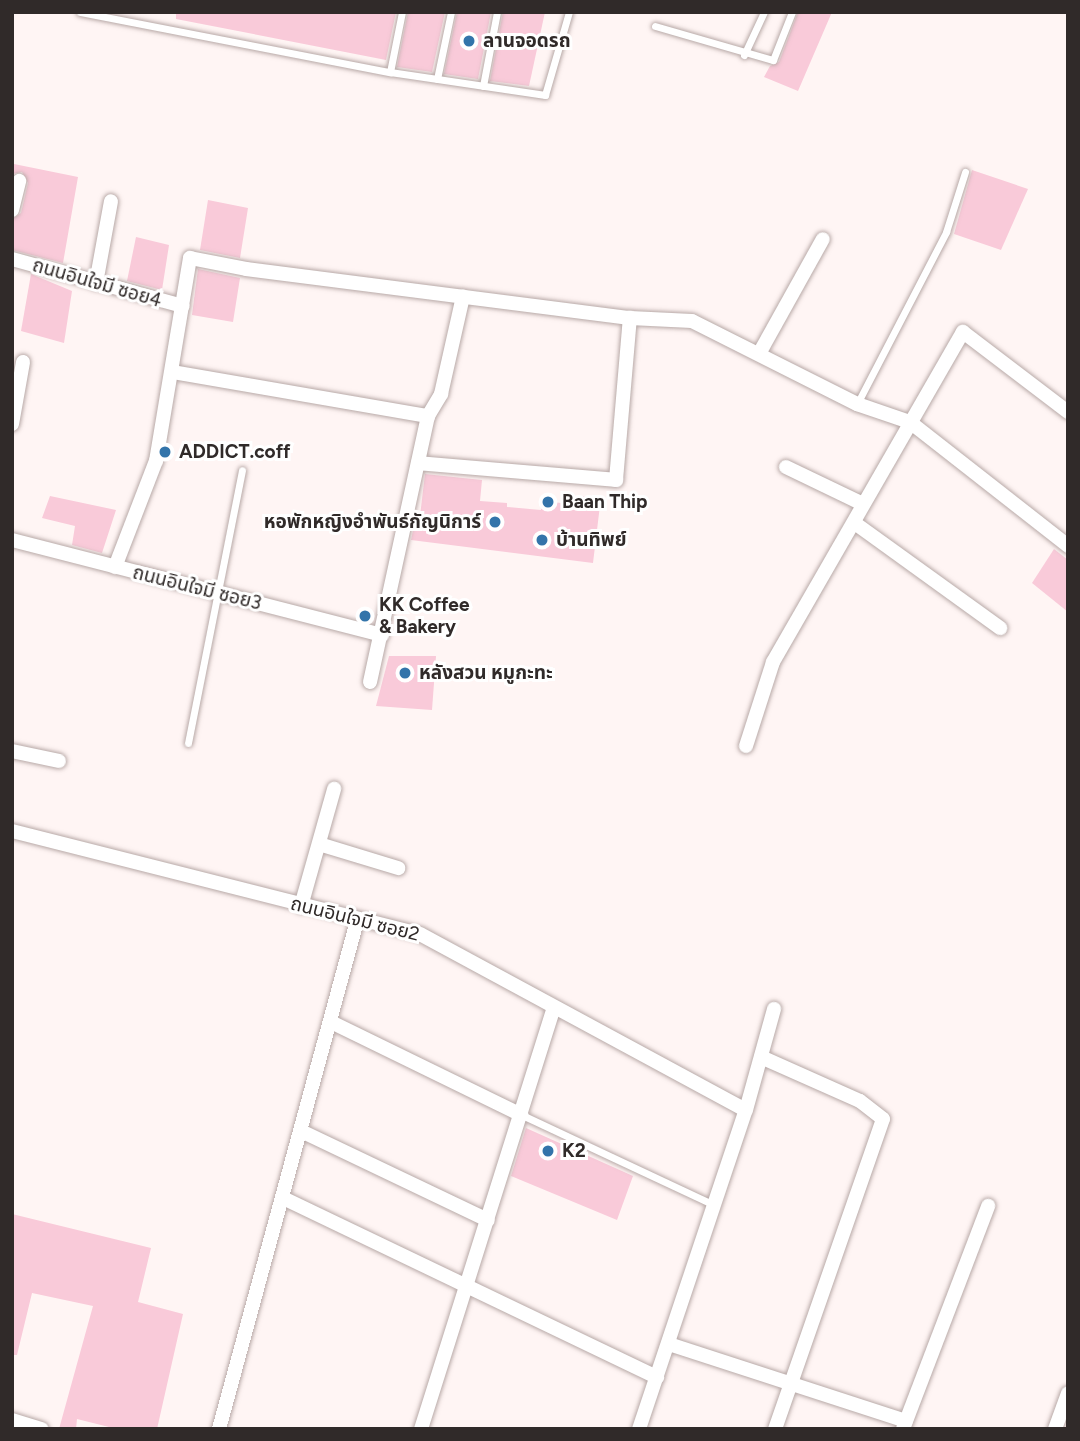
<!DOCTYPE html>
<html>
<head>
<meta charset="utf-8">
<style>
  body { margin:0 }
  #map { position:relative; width:1080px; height:1441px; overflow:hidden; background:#fff5f4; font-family:Figtree,"Noto Sans Thai",sans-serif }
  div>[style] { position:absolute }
  .building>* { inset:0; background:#f9cad9 }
  .roads { filter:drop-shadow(0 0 2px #b8a9a7) drop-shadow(0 0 2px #b8a9a7) }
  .lane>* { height:7px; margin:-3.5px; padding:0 3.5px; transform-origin:3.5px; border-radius:3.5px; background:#fff }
  .street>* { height:14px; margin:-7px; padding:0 7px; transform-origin:7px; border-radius:7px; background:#fff }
  .dots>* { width:19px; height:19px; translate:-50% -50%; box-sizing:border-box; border:4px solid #fff; border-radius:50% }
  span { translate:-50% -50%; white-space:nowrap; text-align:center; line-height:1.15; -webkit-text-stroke:6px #fff; paint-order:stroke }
  .poi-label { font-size:19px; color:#302a29; font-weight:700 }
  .left { translate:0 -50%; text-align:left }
  .right { translate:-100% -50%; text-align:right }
  .street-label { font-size:19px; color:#302a29 }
  .frame { position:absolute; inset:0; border:14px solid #302a29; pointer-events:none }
</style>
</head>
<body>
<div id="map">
  <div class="building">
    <div style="clip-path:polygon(176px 12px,396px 12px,386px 60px,176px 19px)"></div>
    <div style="clip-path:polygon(408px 12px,445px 12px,432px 72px,397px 67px)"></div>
    <div style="clip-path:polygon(457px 12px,491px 12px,478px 79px,444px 74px)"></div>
    <div style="clip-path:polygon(503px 12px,545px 12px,529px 86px,490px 81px)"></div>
    <div style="clip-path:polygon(798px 12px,832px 12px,798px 91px,764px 77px,770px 66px,779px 62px)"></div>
    <div style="clip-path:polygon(14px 164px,78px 177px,63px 263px,12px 250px,12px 219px,21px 213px,28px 183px,22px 172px,12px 174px)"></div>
    <div style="clip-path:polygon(972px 170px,1028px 189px,1001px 250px,954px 234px)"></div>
    <div style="clip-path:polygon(208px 200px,248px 208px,240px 258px,200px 250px)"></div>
    <div style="clip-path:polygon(136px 237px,169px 245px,162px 290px,127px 281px)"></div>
    <div style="clip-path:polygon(198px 269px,240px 278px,233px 322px,192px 315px)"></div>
    <div style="clip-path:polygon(31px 274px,72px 291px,64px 343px,21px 331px)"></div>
    <div style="clip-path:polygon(425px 474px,482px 480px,480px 501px,507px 503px,507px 507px,541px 510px,541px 500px,580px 506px,581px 496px,601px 497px,593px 563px,411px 540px,416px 516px,420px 516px)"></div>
    <div style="clip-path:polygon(50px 496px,116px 510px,102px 553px,72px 545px,75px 526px,42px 518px)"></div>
    <div style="clip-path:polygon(1054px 549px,1068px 560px,1068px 612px,1032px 583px)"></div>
    <div style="clip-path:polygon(389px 656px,436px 656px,432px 710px,376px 706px)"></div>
    <div style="clip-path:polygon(526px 1128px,633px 1176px,617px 1220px,511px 1176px)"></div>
    <div style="clip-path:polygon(12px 1214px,151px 1248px,138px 1302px,183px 1314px,157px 1429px,117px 1429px,77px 1419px,76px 1429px,59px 1429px,93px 1306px,32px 1293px,17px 1355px,12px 1355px)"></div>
  </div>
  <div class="roads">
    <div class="lane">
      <div style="left:80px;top:12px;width:316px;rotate:11deg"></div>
      <div style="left:390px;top:72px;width:157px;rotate:8.4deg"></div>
      <div style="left:545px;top:95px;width:86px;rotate:-73.9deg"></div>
      <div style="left:655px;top:26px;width:123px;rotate:16.1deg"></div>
      <div style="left:773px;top:60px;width:52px;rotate:-68.4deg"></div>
      <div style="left:744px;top:55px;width:47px;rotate:-65.1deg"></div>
      <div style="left:390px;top:72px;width:61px;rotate:-78.7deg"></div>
      <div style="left:437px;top:79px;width:68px;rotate:-78.2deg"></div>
      <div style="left:483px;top:86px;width:75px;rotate:-79.3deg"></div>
      <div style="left:857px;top:404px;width:194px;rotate:-62.6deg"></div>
      <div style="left:946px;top:232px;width:63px;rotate:-72.4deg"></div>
      <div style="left:188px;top:743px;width:278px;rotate:-78.8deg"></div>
      <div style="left:522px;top:1115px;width:212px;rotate:25.1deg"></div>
    </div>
    <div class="street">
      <div style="left:12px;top:210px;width:30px;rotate:-76deg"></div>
      <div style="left:12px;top:259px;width:177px;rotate:15.4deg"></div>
      <div style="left:96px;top:283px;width:83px;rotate:-79.6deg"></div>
      <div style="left:760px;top:352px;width:129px;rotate:-60.9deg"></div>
      <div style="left:173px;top:372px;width:259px;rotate:9.8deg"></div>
      <div style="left:12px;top:424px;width:63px;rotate:-79.9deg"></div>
      <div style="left:418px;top:463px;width:199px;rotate:4.9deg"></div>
      <div style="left:616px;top:480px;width:163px;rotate:-85.1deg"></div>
      <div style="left:786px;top:467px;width:85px;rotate:25.7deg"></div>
      <div style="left:856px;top:524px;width:178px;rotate:35.8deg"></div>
      <div style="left:12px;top:540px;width:382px;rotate:14.4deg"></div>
      <div style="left:115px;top:567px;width:114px;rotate:-68.9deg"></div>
      <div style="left:156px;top:461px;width:206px;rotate:-80.5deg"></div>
      <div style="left:190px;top:258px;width:57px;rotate:11.1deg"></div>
      <div style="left:246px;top:269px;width:387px;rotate:7.3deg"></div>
      <div style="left:630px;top:318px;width:62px;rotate:2.8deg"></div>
      <div style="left:692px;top:321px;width:185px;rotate:26.7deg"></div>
      <div style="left:857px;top:404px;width:56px;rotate:18.8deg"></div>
      <div style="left:910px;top:422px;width:201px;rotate:38.1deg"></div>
      <div style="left:370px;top:682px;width:272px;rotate:-77.7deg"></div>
      <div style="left:428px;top:416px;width:26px;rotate:-59deg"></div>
      <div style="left:441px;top:394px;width:100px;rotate:-77.3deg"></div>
      <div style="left:746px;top:746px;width:88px;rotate:-72.2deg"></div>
      <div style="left:773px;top:662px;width:381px;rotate:-60.1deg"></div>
      <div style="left:963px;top:332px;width:132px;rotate:37.3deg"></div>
      <div style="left:12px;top:751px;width:48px;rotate:12deg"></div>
      <div style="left:12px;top:831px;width:421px;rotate:14.2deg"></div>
      <div style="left:420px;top:934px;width:370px;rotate:28.4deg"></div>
      <div style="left:319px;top:844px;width:83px;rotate:16.9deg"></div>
      <div style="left:301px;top:906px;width:122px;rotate:-74.2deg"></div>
      <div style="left:331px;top:1022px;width:212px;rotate:26deg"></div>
      <div style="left:761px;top:1057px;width:108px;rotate:24deg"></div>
      <div style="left:860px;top:1101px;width:29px;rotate:38deg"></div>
      <div style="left:883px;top:1119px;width:328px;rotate:109.2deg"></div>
      <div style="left:301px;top:1131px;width:207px;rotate:25.5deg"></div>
      <div style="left:283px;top:1198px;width:415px;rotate:25.6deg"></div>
      <div style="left:669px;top:1344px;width:249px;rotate:18deg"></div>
      <div style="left:12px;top:1420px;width:31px;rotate:17deg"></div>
      <div style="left:219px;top:1429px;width:526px;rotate:-74.8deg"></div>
      <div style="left:421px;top:1429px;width:442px;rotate:-72.5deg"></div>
      <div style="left:639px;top:1429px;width:336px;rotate:-71.5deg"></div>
      <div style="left:746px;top:1110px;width:105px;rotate:-74.5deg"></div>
      <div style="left:903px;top:1429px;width:239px;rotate:-69.1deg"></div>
      <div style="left:1055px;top:1429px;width:38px;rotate:-70deg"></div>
    </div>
  </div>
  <div class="dots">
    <div style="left:469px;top:41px;background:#3374aa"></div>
    <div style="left:165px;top:452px;background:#3374aa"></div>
    <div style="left:548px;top:502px;background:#3374aa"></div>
    <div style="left:495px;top:522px;background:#3374aa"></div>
    <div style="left:542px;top:540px;background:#3374aa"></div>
    <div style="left:365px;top:616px;background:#3374aa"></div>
    <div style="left:405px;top:673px;background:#3374aa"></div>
    <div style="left:548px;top:1151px;background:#3374aa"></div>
  </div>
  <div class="poi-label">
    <span class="left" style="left:483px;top:41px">ลานจอดรถ</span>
    <span class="left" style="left:179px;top:452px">ADDICT.coff</span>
    <span class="left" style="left:562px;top:502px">Baan Thip</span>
    <span class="right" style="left:481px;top:522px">หอพักหญิงอำพันธ์กัญนิการ์</span>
    <span class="left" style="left:556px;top:540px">บ้านทิพย์</span>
    <span class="left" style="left:379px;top:616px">KK Coffee<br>&amp; Bakery</span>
    <span class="left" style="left:419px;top:673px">หลังสวน หมูกะทะ</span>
    <span class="left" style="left:562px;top:1151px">K2</span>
  </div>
  <div class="street-label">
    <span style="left:97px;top:283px;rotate:16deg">ถนนอินใจมี ซอย4</span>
    <span style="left:197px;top:588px;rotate:14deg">ถนนอินใจมี ซอย3</span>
    <span style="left:355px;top:919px;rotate:14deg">ถนนอินใจมี ซอย2</span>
  </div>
  <div class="frame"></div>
</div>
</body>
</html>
